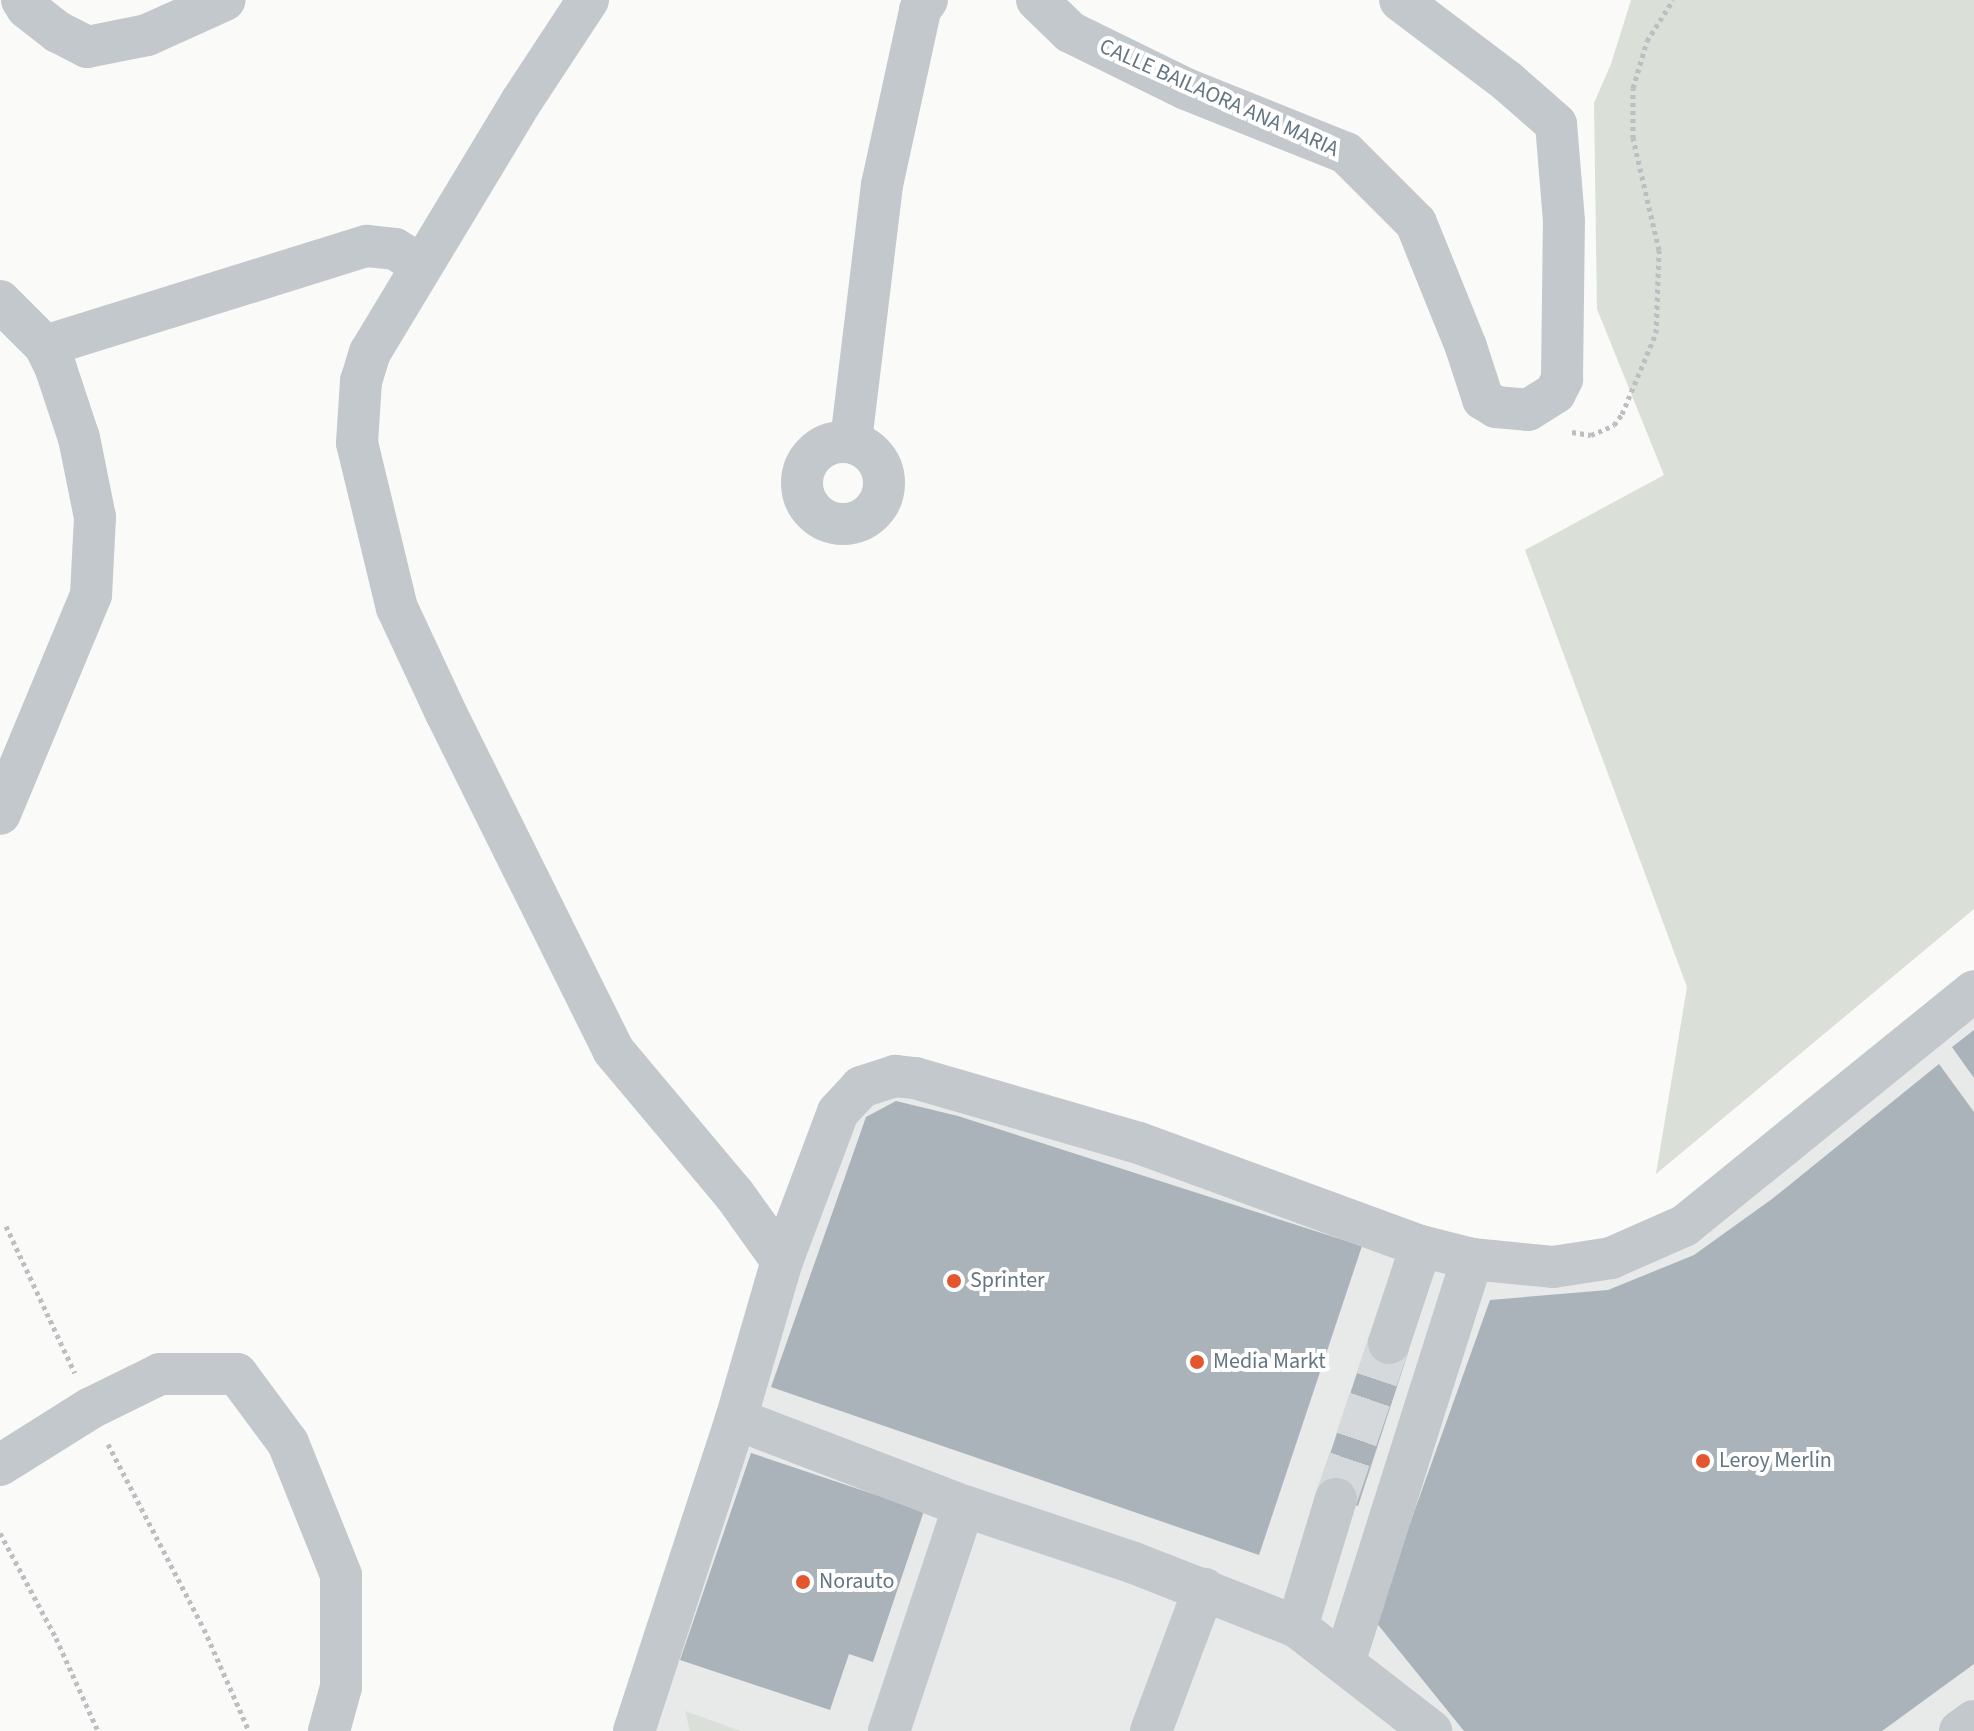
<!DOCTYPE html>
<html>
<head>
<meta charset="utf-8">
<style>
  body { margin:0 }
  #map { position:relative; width:1974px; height:1731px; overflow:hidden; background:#fafaf8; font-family:"Source Sans 3",sans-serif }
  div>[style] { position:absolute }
  .built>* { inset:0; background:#e8e9e9 }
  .green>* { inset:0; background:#dadfd7 }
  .building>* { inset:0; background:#aab3b9 }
  .minor-tunnel>* { height:42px; margin-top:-21px; transform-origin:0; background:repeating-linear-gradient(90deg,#d5d9db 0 42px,transparent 0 63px) }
  .path>* { height:5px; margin-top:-2.5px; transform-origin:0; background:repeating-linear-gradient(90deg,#bbbfc2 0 4px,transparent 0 8px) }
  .minor>* { height:42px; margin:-21px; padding:0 21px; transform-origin:21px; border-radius:21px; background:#c3c8cc }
  .minor>.ring { margin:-21px; padding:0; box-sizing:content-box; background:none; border:42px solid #c3c8cc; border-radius:50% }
  .dots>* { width:22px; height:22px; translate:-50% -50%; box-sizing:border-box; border:4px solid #fff; border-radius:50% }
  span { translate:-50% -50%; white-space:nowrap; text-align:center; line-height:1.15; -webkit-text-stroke:8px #fff; paint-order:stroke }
  .street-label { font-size:22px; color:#657683 }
  .poi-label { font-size:22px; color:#657683 }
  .left { translate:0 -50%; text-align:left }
</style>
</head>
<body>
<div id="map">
  <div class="built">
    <div style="clip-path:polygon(1974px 991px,1974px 1731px,634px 1731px,838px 1112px,895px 1076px,1421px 1246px,1611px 1258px)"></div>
  </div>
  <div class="green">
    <div style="clip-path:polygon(1631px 0,1974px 0,1974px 909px,1656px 1174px,1687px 987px,1525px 550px,1664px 475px,1597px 309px,1594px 103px,1611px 64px)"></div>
    <div style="clip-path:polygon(685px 1711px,741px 1731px,690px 1731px)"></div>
  </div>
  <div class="building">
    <div style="clip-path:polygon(1974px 1030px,1974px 1078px,1952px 1047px)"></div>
    <div style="clip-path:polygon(1939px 1064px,1974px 1112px,1974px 1664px,1882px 1731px,1464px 1731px,1375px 1621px,1490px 1300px,1608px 1290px,1694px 1255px,1772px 1199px)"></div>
    <div style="clip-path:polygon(896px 1101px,958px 1116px,1362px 1246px,1259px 1555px,771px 1387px,866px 1117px)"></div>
    <div style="clip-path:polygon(1369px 1337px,1409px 1350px,1358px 1506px,1317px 1493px)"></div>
    <div style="clip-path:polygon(751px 1453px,924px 1511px,873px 1662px,849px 1654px,830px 1710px,680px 1660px)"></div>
  </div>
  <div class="minor-tunnel">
    <div style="left:1336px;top:1499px;width:165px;rotate:-71.2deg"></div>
  </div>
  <div class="path">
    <div style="left:1572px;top:432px;width:19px;rotate:9deg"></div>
    <div style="left:1591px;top:435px;width:25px;rotate:-23deg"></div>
    <div style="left:1614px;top:425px;width:14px;rotate:-54deg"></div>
    <div style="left:1622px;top:414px;width:88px;rotate:-67.2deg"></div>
    <div style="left:1656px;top:333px;width:83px;rotate:-87.9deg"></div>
    <div style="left:1659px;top:250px;width:115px;rotate:-103.1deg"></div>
    <div style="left:1633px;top:138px;width:50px;rotate:-90deg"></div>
    <div style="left:1633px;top:88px;width:49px;rotate:-73.4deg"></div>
    <div style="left:1647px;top:41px;width:49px;rotate:-57.6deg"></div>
    <div style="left:6px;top:1226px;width:162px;rotate:64.9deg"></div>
    <div style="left:108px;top:1444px;width:208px;rotate:62.6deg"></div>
    <div style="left:204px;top:1629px;width:111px;rotate:66.2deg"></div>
    <div style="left:0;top:1533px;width:119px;rotate:61.9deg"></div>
    <div style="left:56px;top:1638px;width:102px;rotate:65.7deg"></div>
  </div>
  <div class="minor">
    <div style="left:22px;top:0;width:9px;rotate:58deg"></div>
    <div style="left:27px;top:8px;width:39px;rotate:38deg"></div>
    <div style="left:58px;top:32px;width:33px;rotate:27deg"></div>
    <div style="left:87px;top:47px;width:61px;rotate:-11.3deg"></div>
    <div style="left:147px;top:35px;width:85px;rotate:-24.2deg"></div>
    <div style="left:588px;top:0;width:122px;rotate:123.3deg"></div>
    <div style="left:521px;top:102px;width:292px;rotate:121.1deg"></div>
    <div style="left:370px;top:352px;width:30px;rotate:107deg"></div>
    <div style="left:361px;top:381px;width:62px;rotate:93.7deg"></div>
    <div style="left:357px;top:443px;width:170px;rotate:76.4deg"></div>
    <div style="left:397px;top:608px;width:118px;rotate:65deg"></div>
    <div style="left:447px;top:715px;width:374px;rotate:63.6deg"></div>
    <div style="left:613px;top:1050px;width:188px;rotate:50deg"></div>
    <div style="left:734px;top:1194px;width:82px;rotate:54.4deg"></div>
    <div style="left:1037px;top:0;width:46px;rotate:44.1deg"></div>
    <div style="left:1070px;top:32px;width:129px;rotate:26.2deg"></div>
    <div style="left:1186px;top:89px;width:172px;rotate:21.8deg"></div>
    <div style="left:1346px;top:153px;width:99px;rotate:45deg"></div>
    <div style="left:1416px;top:223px;width:134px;rotate:68deg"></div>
    <div style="left:1466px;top:347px;width:55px;rotate:71.9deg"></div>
    <div style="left:1483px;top:399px;width:15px;rotate:32deg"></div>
    <div style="left:1496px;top:407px;width:32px;rotate:5deg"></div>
    <div style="left:1528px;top:410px;width:32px;rotate:-32deg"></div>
    <div style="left:1555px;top:393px;width:16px;rotate:-63deg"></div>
    <div style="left:1562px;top:379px;width:158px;rotate:-89.3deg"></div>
    <div style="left:1564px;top:221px;width:97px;rotate:-94.7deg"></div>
    <div style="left:1556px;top:124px;width:65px;rotate:-138.7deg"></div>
    <div style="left:1507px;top:81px;width:134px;rotate:-142.9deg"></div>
    <div style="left:0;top:301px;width:64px;rotate:45deg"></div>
    <div style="left:45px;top:346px;width:25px;rotate:64deg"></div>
    <div style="left:56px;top:369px;width:73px;rotate:71.6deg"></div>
    <div style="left:79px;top:438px;width:81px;rotate:78.6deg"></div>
    <div style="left:95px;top:517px;width:78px;rotate:92.9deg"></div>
    <div style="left:91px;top:595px;width:237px;rotate:112.6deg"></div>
    <div style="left:45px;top:346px;width:337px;rotate:-17.3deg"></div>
    <div style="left:367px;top:246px;width:28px;rotate:6deg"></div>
    <div style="left:395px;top:249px;width:31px;rotate:32deg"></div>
    <div style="left:851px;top:441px;width:258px;rotate:-83.1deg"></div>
    <div style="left:882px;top:185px;width:179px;rotate:-77.7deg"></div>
    <div style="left:920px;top:10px;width:12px;rotate:-55deg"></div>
    <div class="ring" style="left:802px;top:442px;width:40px;height:40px"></div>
    <div style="left:1389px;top:1343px;width:102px;rotate:-71.7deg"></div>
    <div style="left:736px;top:1419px;width:244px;rotate:20.9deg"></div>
    <div style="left:0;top:1465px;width:107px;rotate:-32.1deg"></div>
    <div style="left:91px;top:1408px;width:77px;rotate:-26.2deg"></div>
    <div style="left:160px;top:1374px;width:77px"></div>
    <div style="left:237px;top:1374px;width:86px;rotate:53.5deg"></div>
    <div style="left:288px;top:1443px;width:142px;rotate:68.1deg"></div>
    <div style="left:341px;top:1575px;width:112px;rotate:90deg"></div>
    <div style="left:341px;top:1687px;width:46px;rotate:105.3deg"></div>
    <div style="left:1297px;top:1627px;width:134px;rotate:-73.1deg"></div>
    <div style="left:1344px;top:1663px;width:424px;rotate:-72.4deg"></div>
    <div style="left:634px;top:1731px;width:328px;rotate:-71.9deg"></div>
    <div style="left:736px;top:1419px;width:165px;rotate:-73.8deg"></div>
    <div style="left:782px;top:1261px;width:159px;rotate:-69.4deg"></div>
    <div style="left:838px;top:1112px;width:34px;rotate:-47deg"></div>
    <div style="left:861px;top:1087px;width:36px;rotate:-18deg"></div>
    <div style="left:895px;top:1076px;width:20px;rotate:6deg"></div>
    <div style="left:915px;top:1078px;width:233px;rotate:16.2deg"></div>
    <div style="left:1139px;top:1143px;width:300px;rotate:20.1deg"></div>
    <div style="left:1421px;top:1246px;width:53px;rotate:14.3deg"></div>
    <div style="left:1472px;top:1259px;width:81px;rotate:5.6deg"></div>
    <div style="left:1553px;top:1267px;width:59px;rotate:-8.8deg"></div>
    <div style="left:1611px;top:1258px;width:80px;rotate:-23.7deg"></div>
    <div style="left:1684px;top:1226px;width:373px;rotate:-39deg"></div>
    <div style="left:889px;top:1731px;width:237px;rotate:-71.6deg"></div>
    <div style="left:964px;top:1506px;width:179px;rotate:18.5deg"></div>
    <div style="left:1134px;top:1563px;width:175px;rotate:21.4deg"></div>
    <div style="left:1297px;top:1627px;width:170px;rotate:37.8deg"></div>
    <div style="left:1151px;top:1731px;width:152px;rotate:-69.5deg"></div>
    <div style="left:1960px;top:1731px;width:17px;rotate:-36deg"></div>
  </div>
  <div class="dots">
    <div style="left:954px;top:1281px;background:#e4572e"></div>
    <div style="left:1197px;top:1362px;background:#e4572e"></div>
    <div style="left:1703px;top:1461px;background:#e4572e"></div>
    <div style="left:803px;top:1582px;background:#e4572e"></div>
  </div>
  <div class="street-label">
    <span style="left:1219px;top:98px;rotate:24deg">CALLE BAILAORA ANA MARIA</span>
  </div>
  <div class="poi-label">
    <span class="left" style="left:970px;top:1281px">Sprinter</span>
    <span class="left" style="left:1213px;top:1362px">Media Markt</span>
    <span class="left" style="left:1719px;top:1461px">Leroy Merlin</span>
    <span class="left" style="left:819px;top:1582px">Norauto</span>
  </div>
</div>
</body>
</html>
